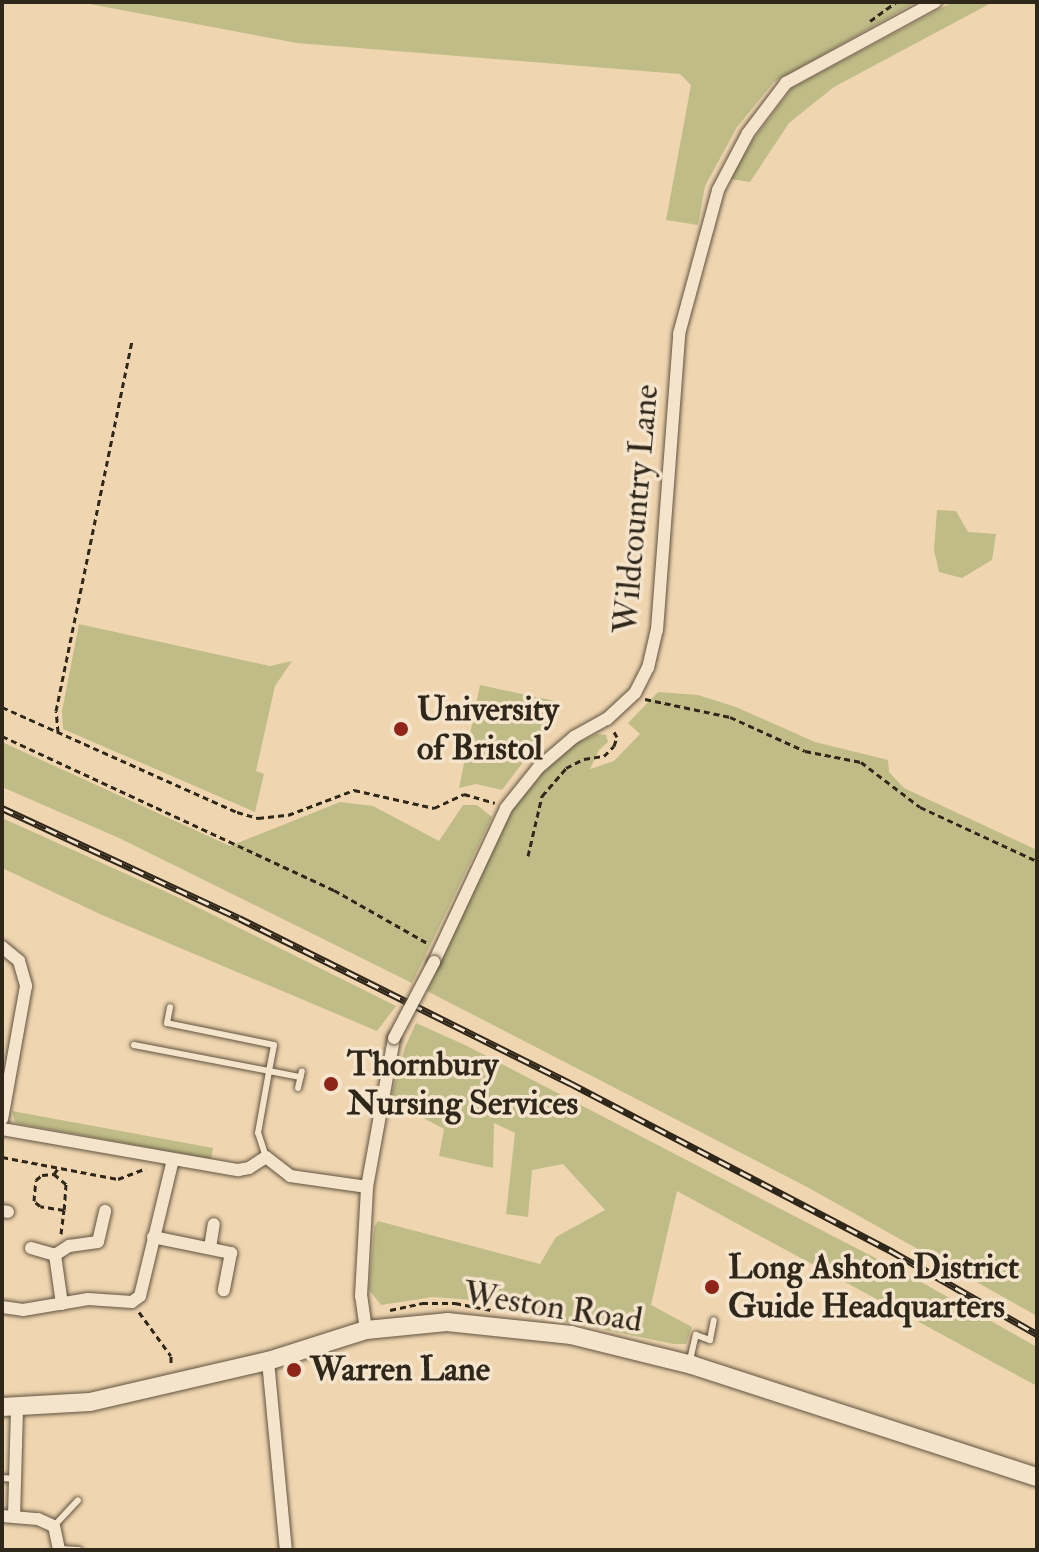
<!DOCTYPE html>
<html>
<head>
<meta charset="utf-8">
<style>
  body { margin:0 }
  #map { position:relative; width:1039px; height:1552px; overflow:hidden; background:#f0d6b0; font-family:"IM FELL Double Pica",serif }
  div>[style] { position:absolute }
  .green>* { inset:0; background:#bfbc87 }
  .path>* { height:3px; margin-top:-1.5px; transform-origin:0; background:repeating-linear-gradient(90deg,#30271b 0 6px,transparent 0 10px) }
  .roads { filter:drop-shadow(0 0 2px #605340) drop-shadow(0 0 2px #605340) }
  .lane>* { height:6px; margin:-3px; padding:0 3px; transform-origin:3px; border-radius:3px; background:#f5e4cc }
  .street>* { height:12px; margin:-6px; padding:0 6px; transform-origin:6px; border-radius:6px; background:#f5e4cc }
  .secondary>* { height:18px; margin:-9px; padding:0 9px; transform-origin:9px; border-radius:9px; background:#f5e4cc }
  .rail>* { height:7px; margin-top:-3.5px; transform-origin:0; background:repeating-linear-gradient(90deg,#f5e4cc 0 12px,#30271b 0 24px); box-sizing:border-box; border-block:2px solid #30271b }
  .bridges { filter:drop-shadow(0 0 2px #605340) drop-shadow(0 0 2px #605340) }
  .street-bridge>* { height:12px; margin:-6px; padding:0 6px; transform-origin:6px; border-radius:6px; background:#f5e4cc }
  .dots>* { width:22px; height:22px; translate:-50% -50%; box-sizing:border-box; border:4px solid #f5e4cc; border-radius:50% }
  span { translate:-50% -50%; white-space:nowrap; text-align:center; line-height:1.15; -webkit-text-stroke:7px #f5e4cc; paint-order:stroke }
  .street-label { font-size:34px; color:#30271b }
  .poi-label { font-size:34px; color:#30271b; font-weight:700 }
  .left { translate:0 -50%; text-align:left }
  .frame { position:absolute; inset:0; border:4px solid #30271b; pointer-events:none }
</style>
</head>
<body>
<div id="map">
  <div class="green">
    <div style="clip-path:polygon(79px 2px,916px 2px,774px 82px,737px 127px,705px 186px,698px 225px,666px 220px,691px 85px,680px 74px,297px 43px)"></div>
    <div style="clip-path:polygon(953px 2px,993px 2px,834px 87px,789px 123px,750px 182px,730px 179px,753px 140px,792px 88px)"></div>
    <div style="clip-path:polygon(937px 510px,956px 511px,968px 532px,996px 534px,992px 560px,962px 578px,939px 572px,934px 550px)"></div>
    <div style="clip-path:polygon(79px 624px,270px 666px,292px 661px,275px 686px,256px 771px,264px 774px,255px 812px,63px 729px,62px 711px)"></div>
    <div style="clip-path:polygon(480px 685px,555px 701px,559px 715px,502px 790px,476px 784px,459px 788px)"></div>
    <div style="clip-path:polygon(658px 692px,698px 695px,736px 707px,815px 742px,888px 760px,889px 772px,904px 788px,1037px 850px,1037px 1316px,809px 1188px,427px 991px,510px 811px,541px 772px,574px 744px,597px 734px,606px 735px,608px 742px,599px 750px,590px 769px,614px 761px,640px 734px,628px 723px)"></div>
    <div style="clip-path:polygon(2px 742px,230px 846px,340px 802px,373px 806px,439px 841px,463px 805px,477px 805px,492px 817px,412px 983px,119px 838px,2px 787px)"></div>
    <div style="clip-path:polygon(2px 818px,173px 895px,396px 1006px,377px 1031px,102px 915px,2px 868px)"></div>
    <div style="clip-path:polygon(416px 1023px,465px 1045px,912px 1277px,1037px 1347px,1037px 1386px,677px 1191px,651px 1305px,692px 1327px,686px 1344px,674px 1344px,507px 1310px,486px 1301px,433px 1297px,381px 1305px,369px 1290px,374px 1227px,378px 1221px,540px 1264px,556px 1237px,605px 1210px,563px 1164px,532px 1170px,528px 1217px,506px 1214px,515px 1133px,494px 1123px,493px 1168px,439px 1156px,444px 1129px,390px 1100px,405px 1047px)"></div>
    <div style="clip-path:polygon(12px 1111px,213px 1148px,211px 1159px,21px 1124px,15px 1122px)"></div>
  </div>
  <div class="path">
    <div style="left:870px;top:21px;width:32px;rotate:-36deg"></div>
    <div style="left:645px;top:699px;width:87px;rotate:12deg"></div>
    <div style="left:730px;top:717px;width:82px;rotate:24.4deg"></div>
    <div style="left:805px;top:751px;width:57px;rotate:11.1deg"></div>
    <div style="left:861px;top:762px;width:74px;rotate:37.3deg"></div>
    <div style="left:920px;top:807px;width:129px;rotate:24.8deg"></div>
    <div style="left:2px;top:707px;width:257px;rotate:24.1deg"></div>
    <div style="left:237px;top:812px;width:22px;rotate:16deg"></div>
    <div style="left:258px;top:818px;width:30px;rotate:-6deg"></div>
    <div style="left:288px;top:815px;width:71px;rotate:-20.7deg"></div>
    <div style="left:354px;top:790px;width:82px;rotate:12.7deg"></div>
    <div style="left:434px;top:808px;width:33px;rotate:-25deg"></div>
    <div style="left:464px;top:794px;width:32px;rotate:16deg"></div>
    <div style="left:58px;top:732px;width:21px;rotate:-95deg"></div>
    <div style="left:56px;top:711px;width:378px;rotate:-78.4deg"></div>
    <div style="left:2px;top:736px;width:366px;rotate:24.9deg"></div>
    <div style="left:334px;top:890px;width:109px;rotate:29.6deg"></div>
    <div style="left:528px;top:856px;width:62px;rotate:-76.9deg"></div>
    <div style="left:542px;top:796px;width:37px;rotate:-49deg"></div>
    <div style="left:566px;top:768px;width:20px;rotate:-27deg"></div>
    <div style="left:584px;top:759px;width:20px;rotate:-9deg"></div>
    <div style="left:604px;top:756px;width:14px;rotate:-45deg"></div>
    <div style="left:614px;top:746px;width:9px;rotate:-72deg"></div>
    <div style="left:617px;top:737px;width:8px;rotate:-120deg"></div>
    <div style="left:2px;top:1157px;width:118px;rotate:10.7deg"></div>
    <div style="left:118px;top:1179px;width:30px;rotate:-21deg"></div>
    <div style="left:54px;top:1174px;width:16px;rotate:40deg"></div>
    <div style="left:66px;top:1184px;width:26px;rotate:94deg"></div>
    <div style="left:64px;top:1210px;width:24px;rotate:-171deg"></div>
    <div style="left:40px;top:1206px;width:8px;rotate:-140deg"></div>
    <div style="left:34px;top:1201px;width:21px;rotate:-85deg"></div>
    <div style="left:36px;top:1180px;width:8px;rotate:-40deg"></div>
    <div style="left:42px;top:1175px;width:12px;rotate:-5deg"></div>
    <div style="left:54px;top:1174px;width:9px;rotate:-54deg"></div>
    <div style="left:61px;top:1234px;width:24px;rotate:-83deg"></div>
    <div style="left:390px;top:1310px;width:33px;rotate:-12deg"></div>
    <div style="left:422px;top:1303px;width:33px"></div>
    <div style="left:455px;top:1303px;width:38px;rotate:11deg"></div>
    <div style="left:139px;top:1312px;width:54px;rotate:54deg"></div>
    <div style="left:171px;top:1356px;width:10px;rotate:90deg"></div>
  </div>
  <div class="roads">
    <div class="lane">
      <div style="left:134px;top:1045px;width:137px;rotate:10.9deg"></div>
      <div style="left:269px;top:1071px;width:26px;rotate:-79deg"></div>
      <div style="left:274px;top:1045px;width:109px;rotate:-168.4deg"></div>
      <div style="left:167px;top:1023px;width:16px;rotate:-79deg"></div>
      <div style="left:298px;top:1088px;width:17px;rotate:-77deg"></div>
      <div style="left:266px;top:1157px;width:25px;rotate:-108deg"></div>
      <div style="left:258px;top:1133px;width:63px;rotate:-79.9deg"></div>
      <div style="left:269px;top:1071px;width:32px;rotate:11deg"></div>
      <div style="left:690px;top:1360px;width:26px;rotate:-77deg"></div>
      <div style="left:696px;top:1335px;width:15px;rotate:20deg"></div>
      <div style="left:710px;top:1340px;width:20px;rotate:-79deg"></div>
      <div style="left:2px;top:1478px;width:13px;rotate:4deg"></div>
      <div style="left:54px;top:1526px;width:35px;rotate:-47deg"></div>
      <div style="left:59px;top:1549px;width:20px;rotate:3deg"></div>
    </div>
    <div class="street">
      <div style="left:2px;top:947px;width:22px;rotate:39deg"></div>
      <div style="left:19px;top:961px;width:26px;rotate:74deg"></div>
      <div style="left:26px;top:986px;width:135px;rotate:100.2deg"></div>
      <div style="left:434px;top:962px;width:170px;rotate:-64.9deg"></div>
      <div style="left:506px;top:808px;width:51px;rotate:-51.3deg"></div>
      <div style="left:538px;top:768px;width:48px;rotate:-40.7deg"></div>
      <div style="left:574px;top:737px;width:38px;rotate:-29deg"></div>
      <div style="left:607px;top:719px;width:38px;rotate:-43deg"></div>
      <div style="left:635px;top:693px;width:28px;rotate:-63deg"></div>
      <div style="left:648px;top:668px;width:39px;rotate:-77deg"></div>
      <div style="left:657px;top:630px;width:297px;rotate:-85.7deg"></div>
      <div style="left:679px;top:334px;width:149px;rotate:-74.8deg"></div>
      <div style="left:718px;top:190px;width:64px;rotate:-62.2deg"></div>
      <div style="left:748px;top:133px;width:63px;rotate:-52.8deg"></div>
      <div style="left:786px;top:83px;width:170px;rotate:-28.5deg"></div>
      <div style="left:2px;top:1129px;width:240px;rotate:9.9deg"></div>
      <div style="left:238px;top:1170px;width:11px;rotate:-10deg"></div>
      <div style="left:249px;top:1168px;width:20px;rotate:-33deg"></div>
      <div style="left:266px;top:1157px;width:31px;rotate:38deg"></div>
      <div style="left:290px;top:1176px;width:78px;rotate:8.1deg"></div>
      <div style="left:2px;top:1211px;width:6px;rotate:9deg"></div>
      <div style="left:153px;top:1237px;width:80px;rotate:11.6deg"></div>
      <div style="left:231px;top:1253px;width:38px;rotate:101deg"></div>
      <div style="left:31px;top:1248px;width:25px;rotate:16deg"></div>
      <div style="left:210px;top:1248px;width:24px;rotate:-81deg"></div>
      <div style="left:62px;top:1304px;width:49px;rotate:-98.1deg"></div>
      <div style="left:55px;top:1255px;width:17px;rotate:-33deg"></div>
      <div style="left:69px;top:1246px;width:29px;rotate:-8deg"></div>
      <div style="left:98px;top:1242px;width:32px;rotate:-77deg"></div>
      <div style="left:2px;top:1307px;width:21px;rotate:8deg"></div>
      <div style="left:23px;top:1310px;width:66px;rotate:-9.6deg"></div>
      <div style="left:88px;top:1299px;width:44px;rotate:3.9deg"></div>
      <div style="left:132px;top:1302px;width:10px;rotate:-37deg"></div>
      <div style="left:140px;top:1296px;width:140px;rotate:-76.4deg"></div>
      <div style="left:366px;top:1330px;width:34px;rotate:-98deg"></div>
      <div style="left:361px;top:1296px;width:109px;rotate:-86.8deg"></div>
      <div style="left:367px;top:1187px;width:151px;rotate:-79.7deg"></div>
      <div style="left:268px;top:1361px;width:190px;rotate:84.6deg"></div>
      <div style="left:2px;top:1516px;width:36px;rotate:5deg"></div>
      <div style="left:38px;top:1519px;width:17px;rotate:24deg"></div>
      <div style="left:54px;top:1526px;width:25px;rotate:78deg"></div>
      <div style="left:14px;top:1517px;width:110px;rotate:-88.4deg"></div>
    </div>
    <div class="secondary">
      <div style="left:2px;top:1407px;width:88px;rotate:-3.3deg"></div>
      <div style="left:90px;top:1402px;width:183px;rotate:-13deg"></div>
      <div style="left:268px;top:1361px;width:103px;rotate:-17.6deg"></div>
      <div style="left:366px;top:1330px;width:81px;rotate:-5.6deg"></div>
      <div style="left:447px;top:1322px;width:125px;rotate:6deg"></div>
      <div style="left:571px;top:1335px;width:125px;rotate:13.9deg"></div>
      <div style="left:692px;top:1365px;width:363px;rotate:18deg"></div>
    </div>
  </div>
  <div class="rail">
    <div style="left:2px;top:808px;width:261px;rotate:24.9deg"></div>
    <div style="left:239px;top:918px;width:370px;rotate:26.5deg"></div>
    <div style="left:570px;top:1083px;width:365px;rotate:27.6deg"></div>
    <div style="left:893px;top:1252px;width:166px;rotate:29.7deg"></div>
  </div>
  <div class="bridges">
    <div class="street-bridge">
      <div style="left:394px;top:1038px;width:86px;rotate:-62.2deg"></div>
    </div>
  </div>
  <div class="dots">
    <div style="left:401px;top:729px;background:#8f2418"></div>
    <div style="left:331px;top:1084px;background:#8f2418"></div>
    <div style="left:712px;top:1287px;background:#8f2418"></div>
    <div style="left:294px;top:1370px;background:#8f2418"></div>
  </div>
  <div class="street-label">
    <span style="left:636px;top:509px;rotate:-85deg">Wildcountry Lane</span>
    <span style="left:553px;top:1307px;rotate:9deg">Weston Road</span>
  </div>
  <div class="poi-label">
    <span class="left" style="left:417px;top:729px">University<br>of Bristol</span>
    <span class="left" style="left:347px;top:1084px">Thornbury<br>Nursing Services</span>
    <span class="left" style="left:728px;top:1287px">Long Ashton District<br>Guide Headquarters</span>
    <span class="left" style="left:310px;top:1370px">Warren Lane</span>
  </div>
  <div class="frame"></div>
</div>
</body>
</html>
